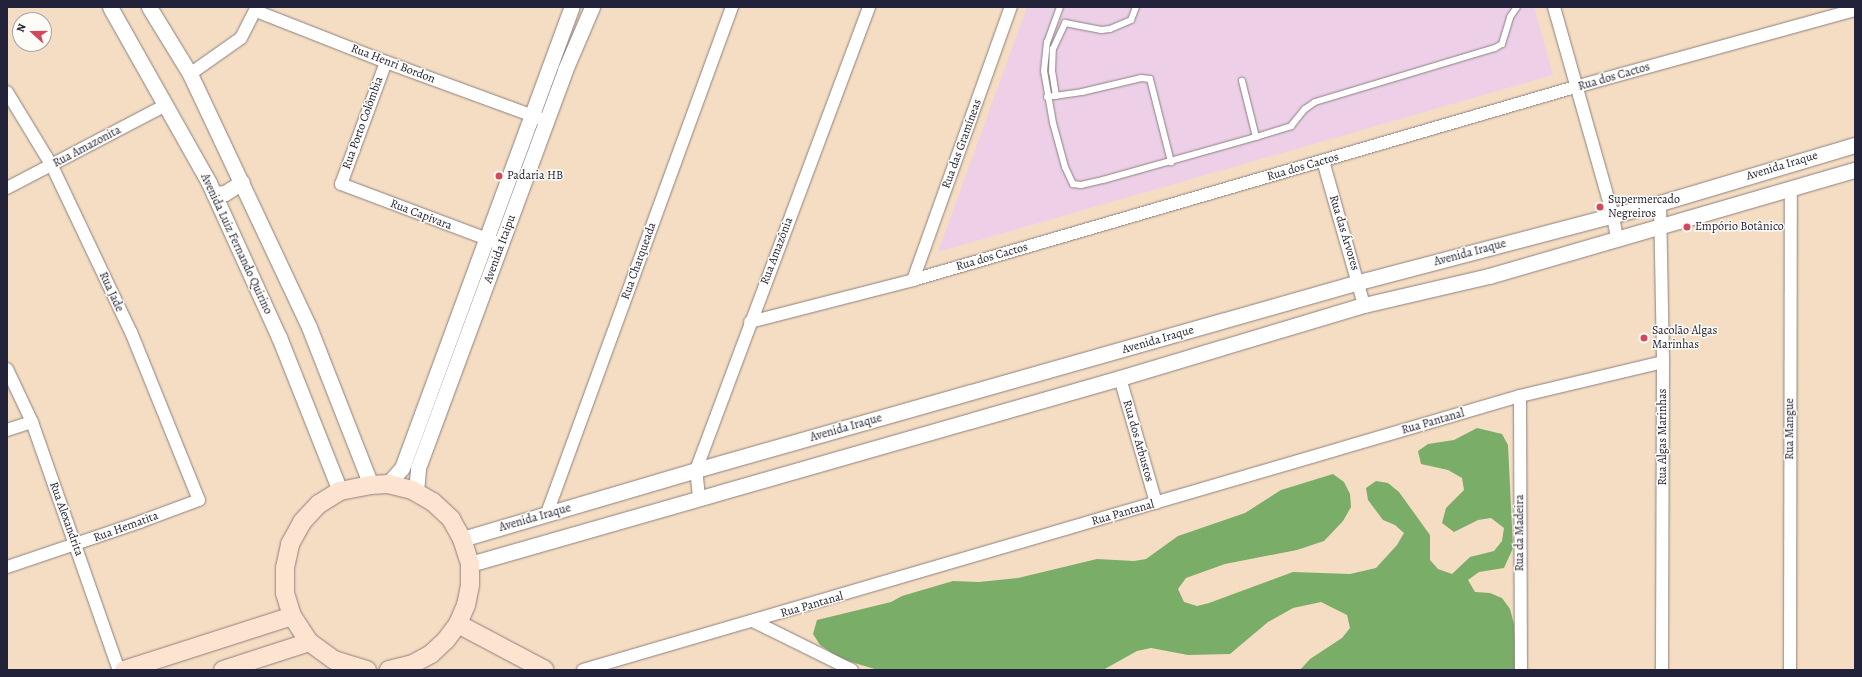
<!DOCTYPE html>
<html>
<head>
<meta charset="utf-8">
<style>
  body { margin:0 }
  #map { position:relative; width:1862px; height:677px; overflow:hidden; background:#f5ddc3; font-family:Alegreya,serif }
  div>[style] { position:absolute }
  .built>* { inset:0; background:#edd0e8 }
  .forest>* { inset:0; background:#7aad68 }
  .roads { filter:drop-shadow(0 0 1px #8c807f) drop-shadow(0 0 1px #8c807f) }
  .service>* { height:6px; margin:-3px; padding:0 3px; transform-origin:3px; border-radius:3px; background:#fff }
  .minor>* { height:12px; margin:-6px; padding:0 6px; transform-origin:6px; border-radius:6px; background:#fff }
  .tertiary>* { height:15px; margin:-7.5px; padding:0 7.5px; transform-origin:7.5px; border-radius:7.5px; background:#fff }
  .secondary>* { height:18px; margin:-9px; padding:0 9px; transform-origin:9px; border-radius:9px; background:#fde4d1 }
  .dots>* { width:11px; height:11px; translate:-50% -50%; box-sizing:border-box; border:2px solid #fdfcf7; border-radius:50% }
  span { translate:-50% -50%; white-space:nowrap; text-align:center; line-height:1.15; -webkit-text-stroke:3px #fdfcf7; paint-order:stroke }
  .street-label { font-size:12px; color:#22223b }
  .poi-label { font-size:12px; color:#22223b }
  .left { translate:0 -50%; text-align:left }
  .frame { position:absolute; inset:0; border:8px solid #22223b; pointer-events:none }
  .north { position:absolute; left:12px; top:12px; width:40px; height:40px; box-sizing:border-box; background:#fdfcf7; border:1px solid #a5a5ac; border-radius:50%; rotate:291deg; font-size:11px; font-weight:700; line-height:16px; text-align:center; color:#22223b }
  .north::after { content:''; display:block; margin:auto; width:14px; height:18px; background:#d1495b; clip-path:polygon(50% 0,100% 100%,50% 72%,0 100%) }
</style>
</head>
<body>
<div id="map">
  <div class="built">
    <div style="clip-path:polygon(1027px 7px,1534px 7px,1553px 75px,938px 252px)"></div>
  </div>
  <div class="forest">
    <div style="clip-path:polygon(1477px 428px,1502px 434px,1508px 445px,1513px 548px,1504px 568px,1479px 572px,1468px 580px,1475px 592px,1490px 593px,1502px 598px,1510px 609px,1514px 624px,1517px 670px,1300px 670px,1310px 659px,1342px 638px,1350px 628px,1347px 615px,1321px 602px,1293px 608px,1268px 622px,1230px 654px,1188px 655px,1151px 648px,1137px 651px,1103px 670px,878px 670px,841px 659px,820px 645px,813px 634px,817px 620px,891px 602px,902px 596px,953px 581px,979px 582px,1018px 578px,1097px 559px,1134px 561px,1146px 559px,1178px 536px,1245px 513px,1281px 490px,1333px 474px,1344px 482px,1350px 494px,1351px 507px,1343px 521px,1324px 541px,1297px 550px,1225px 564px,1186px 578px,1178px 589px,1184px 602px,1197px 606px,1209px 603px,1293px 572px,1350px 574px,1376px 568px,1397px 545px,1404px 533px,1395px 525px,1383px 520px,1368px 500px,1366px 488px,1376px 481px,1388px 483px,1399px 492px,1430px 535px,1430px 560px,1438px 569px,1452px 574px,1470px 557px,1494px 551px,1502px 541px,1504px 528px,1491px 518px,1478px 520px,1454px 532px,1442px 523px,1446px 508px,1464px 490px,1462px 478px,1448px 470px,1421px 464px,1418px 451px,1428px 444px,1454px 440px)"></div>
  </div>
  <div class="roads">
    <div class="service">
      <div style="left:1060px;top:7px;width:37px;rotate:110deg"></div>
      <div style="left:1047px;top:42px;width:29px;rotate:96deg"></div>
      <div style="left:1044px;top:71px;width:53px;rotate:80.2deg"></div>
      <div style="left:1053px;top:123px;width:46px;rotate:74.7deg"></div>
      <div style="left:1065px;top:167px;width:19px;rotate:65deg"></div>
      <div style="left:1073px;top:184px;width:8px;rotate:7deg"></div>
      <div style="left:1081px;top:185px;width:23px;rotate:-13deg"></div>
      <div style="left:1103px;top:180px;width:159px;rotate:-15.7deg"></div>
      <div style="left:1256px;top:137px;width:58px;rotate:-104deg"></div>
      <div style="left:1056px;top:96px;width:24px;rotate:-99deg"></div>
      <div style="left:1052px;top:72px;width:23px;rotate:-88deg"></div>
      <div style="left:1053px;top:49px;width:29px;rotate:-65deg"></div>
      <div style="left:1065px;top:23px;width:37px;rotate:11deg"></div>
      <div style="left:1101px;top:30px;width:9px;rotate:-6deg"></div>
      <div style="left:1110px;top:29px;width:23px;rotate:-23deg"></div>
      <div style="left:1131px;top:20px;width:14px;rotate:-69deg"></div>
      <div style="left:1047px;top:97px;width:35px;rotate:-8deg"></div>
      <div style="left:1082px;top:92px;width:61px;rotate:-13.3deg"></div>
      <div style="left:1141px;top:78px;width:9px;rotate:6deg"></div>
      <div style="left:1150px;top:79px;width:86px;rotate:75.8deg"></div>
      <div style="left:1256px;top:137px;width:37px;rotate:-17deg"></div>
      <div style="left:1291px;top:126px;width:22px;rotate:-51deg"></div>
      <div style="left:1305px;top:109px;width:12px;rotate:-35deg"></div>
      <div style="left:1315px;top:102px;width:188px;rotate:-16.7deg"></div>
      <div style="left:1495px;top:48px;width:8px;rotate:-30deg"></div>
      <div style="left:1502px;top:44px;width:28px;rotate:-73deg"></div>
      <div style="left:1510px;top:17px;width:12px;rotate:-55deg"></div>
    </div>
    <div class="minor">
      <div style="left:1554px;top:7px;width:217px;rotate:74.2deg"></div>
      <div style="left:1613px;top:216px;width:23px;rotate:80deg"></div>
      <div style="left:256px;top:11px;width:140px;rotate:21.4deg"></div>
      <div style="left:386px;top:62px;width:163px;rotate:20.1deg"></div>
      <div style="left:386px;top:62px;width:130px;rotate:110.2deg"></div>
      <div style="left:341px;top:184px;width:165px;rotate:20.6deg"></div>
      <div style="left:190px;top:74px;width:62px;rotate:-35.2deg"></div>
      <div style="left:241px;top:38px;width:35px;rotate:-63deg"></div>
      <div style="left:7px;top:92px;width:87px;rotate:58.7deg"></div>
      <div style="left:52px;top:166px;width:184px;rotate:64.6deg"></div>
      <div style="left:131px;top:332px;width:181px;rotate:68deg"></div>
      <div style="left:199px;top:500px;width:63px;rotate:159.6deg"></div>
      <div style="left:140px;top:522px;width:140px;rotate:161.3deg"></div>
      <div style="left:1323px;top:161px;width:150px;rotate:74.1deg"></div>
      <div style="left:7px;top:188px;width:179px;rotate:-27.6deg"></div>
      <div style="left:1660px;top:203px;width:159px;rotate:88.9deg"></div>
      <div style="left:1663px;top:362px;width:308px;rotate:90.2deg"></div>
      <div style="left:913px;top:280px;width:290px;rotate:-70.3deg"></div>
      <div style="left:750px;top:322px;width:168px;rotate:-14.4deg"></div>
      <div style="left:913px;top:280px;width:690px;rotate:-16.25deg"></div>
      <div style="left:1575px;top:87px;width:290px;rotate:-15.4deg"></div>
      <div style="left:7px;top:369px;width:59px;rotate:64.7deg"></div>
      <div style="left:32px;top:422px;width:263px;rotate:70.7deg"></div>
      <div style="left:1120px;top:378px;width:130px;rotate:73.9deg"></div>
      <div style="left:1520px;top:396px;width:274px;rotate:89.8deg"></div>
      <div style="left:7px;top:430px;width:26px;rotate:-18deg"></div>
      <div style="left:699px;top:497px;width:27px;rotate:-96deg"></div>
      <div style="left:696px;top:470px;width:494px;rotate:-69.5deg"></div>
      <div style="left:546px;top:516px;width:542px;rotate:-69.93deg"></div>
      <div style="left:755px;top:622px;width:108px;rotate:26.3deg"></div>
      <div style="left:583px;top:670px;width:976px;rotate:-16.3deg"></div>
      <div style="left:1520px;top:396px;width:147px;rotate:-13.4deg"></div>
      <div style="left:1790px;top:670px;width:482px;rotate:-89.9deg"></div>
    </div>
    <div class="tertiary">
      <div style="left:110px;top:7px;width:202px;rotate:60.6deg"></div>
      <div style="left:209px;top:183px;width:169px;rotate:65.6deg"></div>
      <div style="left:279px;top:337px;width:166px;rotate:68.4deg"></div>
      <div style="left:149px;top:7px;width:79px;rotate:58.5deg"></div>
      <div style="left:190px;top:74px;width:280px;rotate:64.8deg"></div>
      <div style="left:309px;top:327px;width:170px;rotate:68.6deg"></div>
      <div style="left:214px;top:194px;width:11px;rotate:-5deg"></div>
      <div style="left:225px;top:193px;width:20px;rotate:-33deg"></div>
      <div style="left:388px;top:484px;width:21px;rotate:-49deg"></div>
      <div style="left:402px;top:468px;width:491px;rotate:-69.8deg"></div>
      <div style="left:416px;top:492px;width:24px;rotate:-85deg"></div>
      <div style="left:418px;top:468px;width:424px;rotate:-69.7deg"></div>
      <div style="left:565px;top:70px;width:69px;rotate:-66.8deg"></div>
      <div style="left:462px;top:539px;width:244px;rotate:-16.4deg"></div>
      <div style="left:696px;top:470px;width:689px;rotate:-15.83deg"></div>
      <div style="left:1359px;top:282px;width:311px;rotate:-14.7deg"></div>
      <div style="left:1660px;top:203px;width:203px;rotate:-16.6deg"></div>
      <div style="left:470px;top:564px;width:676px;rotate:-15.97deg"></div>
      <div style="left:1120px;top:378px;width:255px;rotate:-16.7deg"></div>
      <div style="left:1364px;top:305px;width:128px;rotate:-13.1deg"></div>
      <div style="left:1489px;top:276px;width:381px;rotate:-16.2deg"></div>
    </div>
    <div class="secondary">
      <div style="left:458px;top:624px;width:98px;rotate:27.9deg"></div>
      <div style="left:124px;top:670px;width:176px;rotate:-17.8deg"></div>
      <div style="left:223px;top:670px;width:90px;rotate:-18deg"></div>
      <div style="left:367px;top:670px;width:34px;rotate:-163deg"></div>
      <div style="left:334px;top:660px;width:31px;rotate:-144deg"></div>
      <div style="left:309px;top:642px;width:31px;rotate:-123deg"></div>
      <div style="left:292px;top:616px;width:24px;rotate:-107deg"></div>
      <div style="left:285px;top:593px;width:25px;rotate:-90deg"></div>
      <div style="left:285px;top:568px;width:25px;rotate:-78deg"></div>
      <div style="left:290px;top:544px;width:25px;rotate:-61deg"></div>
      <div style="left:302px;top:522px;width:25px;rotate:-47deg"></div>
      <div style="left:319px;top:504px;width:25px;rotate:-32deg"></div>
      <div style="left:340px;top:491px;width:32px;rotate:-11deg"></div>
      <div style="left:371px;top:485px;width:17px;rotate:-3deg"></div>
      <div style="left:388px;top:484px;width:25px;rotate:14deg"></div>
      <div style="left:412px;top:490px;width:24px;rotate:30deg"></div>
      <div style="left:433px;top:502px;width:25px;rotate:43deg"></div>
      <div style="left:451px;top:519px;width:23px;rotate:61deg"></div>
      <div style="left:462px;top:539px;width:26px;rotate:72deg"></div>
      <div style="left:470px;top:564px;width:21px;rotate:90deg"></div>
      <div style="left:470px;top:585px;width:20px;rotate:101deg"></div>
      <div style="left:466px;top:605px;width:21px;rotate:113deg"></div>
      <div style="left:458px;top:624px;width:20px;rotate:127deg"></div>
      <div style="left:446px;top:640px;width:21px;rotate:137deg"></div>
      <div style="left:431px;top:654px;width:21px;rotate:151deg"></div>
      <div style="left:413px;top:664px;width:25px;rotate:166deg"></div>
    </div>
  </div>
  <div class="dots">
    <div style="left:499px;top:176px;background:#d1495b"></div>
    <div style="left:1600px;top:207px;background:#d1495b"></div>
    <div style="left:1687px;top:227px;background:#d1495b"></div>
    <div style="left:1644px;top:338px;background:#d1495b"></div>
  </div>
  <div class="street-label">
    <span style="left:393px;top:64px;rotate:21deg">Rua Henri Bordon</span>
    <span style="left:1614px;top:77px;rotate:-16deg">Rua dos Cactos</span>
    <span style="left:363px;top:123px;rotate:-70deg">Rua Porto Colômbia</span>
    <span style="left:962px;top:144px;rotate:-70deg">Rua das Gramíneas</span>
    <span style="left:87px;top:147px;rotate:-28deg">Rua Amazonita</span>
    <span style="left:1782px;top:166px;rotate:-17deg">Avenida Iraque</span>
    <span style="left:1303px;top:167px;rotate:-16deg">Rua dos Cactos</span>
    <span style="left:421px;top:215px;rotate:21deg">Rua Capivara</span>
    <span style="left:1344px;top:233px;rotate:73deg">Rua das Árvores</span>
    <span style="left:236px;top:244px;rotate:65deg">Avenida Luiz Fernando Quirino</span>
    <span style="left:500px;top:249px;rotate:-70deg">Avenida Itaipu</span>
    <span style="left:777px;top:251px;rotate:-69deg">Rua Amazônia</span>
    <span style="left:1470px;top:253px;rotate:-15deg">Avenida Iraque</span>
    <span style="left:992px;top:257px;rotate:-16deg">Rua dos Cactos</span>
    <span style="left:639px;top:261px;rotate:-70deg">Rua Charqueada</span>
    <span style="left:111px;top:292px;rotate:65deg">Rua Jade</span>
    <span style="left:1158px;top:340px;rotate:-16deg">Avenida Iraque</span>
    <span style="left:1433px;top:422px;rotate:-16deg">Rua Pantanal</span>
    <span style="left:846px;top:428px;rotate:-16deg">Avenida Iraque</span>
    <span style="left:1790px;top:429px;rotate:-90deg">Rua Mangue</span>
    <span style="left:1663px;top:437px;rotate:-90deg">Rua Algas Marinhas</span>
    <span style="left:1138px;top:441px;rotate:74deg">Rua dos Arbustos</span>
    <span style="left:1123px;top:513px;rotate:-16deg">Rua Pantanal</span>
    <span style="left:535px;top:518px;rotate:-16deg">Avenida Iraque</span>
    <span style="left:66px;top:519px;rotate:70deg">Rua Alexandrita</span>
    <span style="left:126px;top:527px;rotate:-20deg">Rua Hematita</span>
    <span style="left:1520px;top:533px;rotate:-90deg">Rua da Madeira</span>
    <span style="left:812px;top:605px;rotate:-16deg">Rua Pantanal</span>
  </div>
  <div class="poi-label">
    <span class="left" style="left:507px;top:176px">Padaria HB</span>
    <span class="left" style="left:1608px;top:207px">Supermercado<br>Negreiros</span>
    <span class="left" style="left:1695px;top:227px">Empório Botânico</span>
    <span class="left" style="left:1652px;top:338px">Sacolão Algas<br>Marinhas</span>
  </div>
  <div class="frame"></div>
  <div class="north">N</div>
</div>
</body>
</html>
